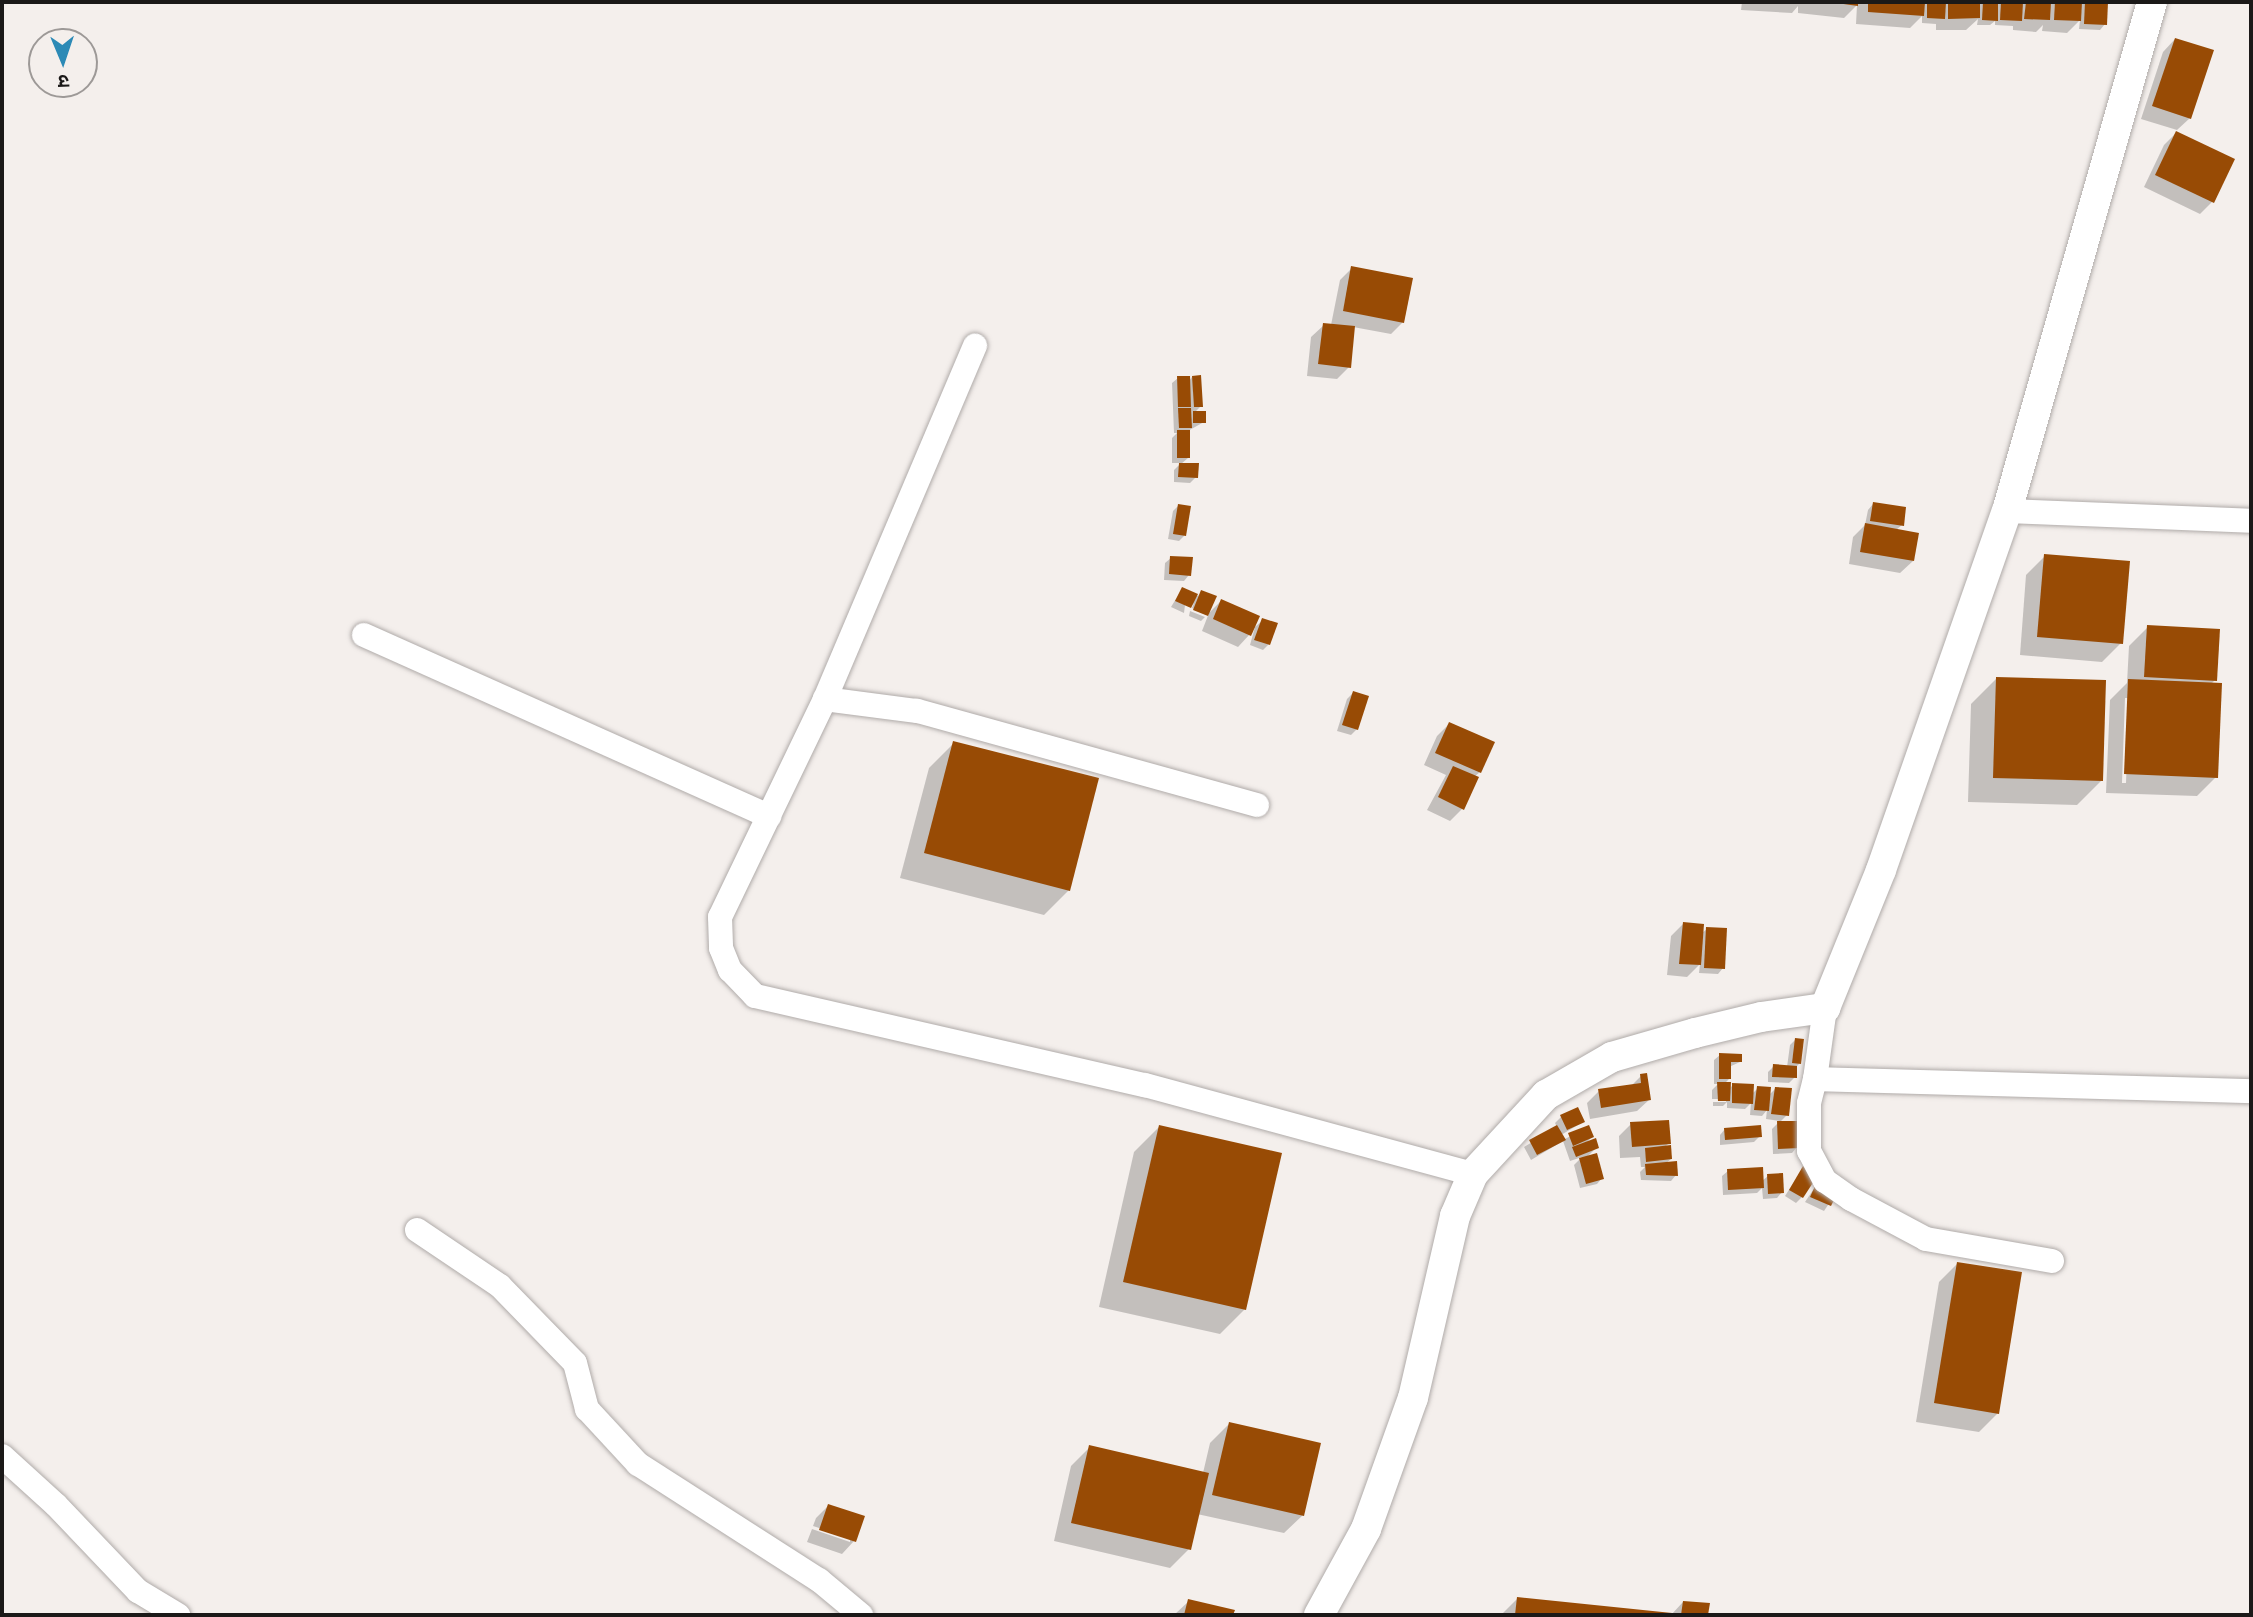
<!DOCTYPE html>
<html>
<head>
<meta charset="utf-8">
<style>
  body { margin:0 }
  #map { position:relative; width:2253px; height:1617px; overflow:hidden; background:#f4efec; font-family:"Noto Serif","Noto Sans Devanagari",serif }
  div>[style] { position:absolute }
  .shadow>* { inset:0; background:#0003 }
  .building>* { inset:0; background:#984b05 }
  .roads { filter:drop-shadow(0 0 2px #b0aba9) drop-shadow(0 0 2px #b0aba9) }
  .minor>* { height:24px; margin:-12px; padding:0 12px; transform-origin:12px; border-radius:12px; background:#fff }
  .tertiary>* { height:30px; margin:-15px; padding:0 15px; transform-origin:15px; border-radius:15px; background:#fff }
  span { translate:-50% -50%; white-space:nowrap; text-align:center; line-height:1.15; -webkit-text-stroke:7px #f4efec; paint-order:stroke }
  .frame { position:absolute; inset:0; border:4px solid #1b1918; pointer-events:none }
  .north { position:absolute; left:28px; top:28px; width:70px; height:70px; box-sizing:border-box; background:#f4efec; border:2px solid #9d9997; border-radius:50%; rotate:178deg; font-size:19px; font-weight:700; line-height:28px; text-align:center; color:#1b1918 }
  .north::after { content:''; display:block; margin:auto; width:24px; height:32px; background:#2c8ab6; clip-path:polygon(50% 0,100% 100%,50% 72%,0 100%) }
</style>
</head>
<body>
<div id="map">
  <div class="shadow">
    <div style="clip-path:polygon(1742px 2px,2106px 2px,2105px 24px,2100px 30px,2079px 29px,2080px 20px,2067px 33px,2042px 31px,2043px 25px,2036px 32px,2013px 30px,2013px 26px,1995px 25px,1995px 21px,1990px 25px,1977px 25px,1978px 19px,1966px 30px,1936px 30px,1936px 24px,1922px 23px,1922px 16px,1910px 28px,1856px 24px,1857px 5px,1844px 18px,1798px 13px,1798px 6px,1792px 13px,1741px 10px)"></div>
    <div style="clip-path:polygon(2175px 39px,2190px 118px,2177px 130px,2141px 119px,2163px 52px)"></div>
    <div style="clip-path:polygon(2176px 133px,2233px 160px,2212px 202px,2200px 214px,2144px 187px,2164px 145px)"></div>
    <div style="clip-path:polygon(1352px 268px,1403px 322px,1391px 334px,1353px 327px,1349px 367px,1337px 379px,1307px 376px,1311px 337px,1324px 325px,1331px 325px,1340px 280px)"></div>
    <div style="clip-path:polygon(1192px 377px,1201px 406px,1195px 412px,1204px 422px,1186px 432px,1188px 458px,1181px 464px,1196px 477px,1190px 483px,1174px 482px,1174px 470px,1181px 463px,1172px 463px,1172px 438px,1177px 433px,1174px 433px,1172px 383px,1178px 378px,1189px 381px)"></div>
    <div style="clip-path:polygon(1873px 504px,1902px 525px,1896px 530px,1913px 561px,1900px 573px,1849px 564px,1853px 537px,1865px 525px,1868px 510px)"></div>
    <div style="clip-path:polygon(1178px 506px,1184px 536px,1179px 541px,1168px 539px,1173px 511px)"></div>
    <div style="clip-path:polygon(2045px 556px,2121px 643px,2102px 662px,2020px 655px,2026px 575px)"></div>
    <div style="clip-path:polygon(1171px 558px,1189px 575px,1184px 581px,1164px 580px,1165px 563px)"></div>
    <div style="clip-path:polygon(1182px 589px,1198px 596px,1202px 592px,1214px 597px,1206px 615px,1192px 608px,1194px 603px,1190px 607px,1185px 605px,1184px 613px,1171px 607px)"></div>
    <div style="clip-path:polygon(1221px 601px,1250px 634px,1238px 647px,1202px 631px,1209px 613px)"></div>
    <div style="clip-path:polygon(1190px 611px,1205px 617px,1201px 621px,1189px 616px)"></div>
    <div style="clip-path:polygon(1263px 620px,1269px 644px,1263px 650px,1250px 645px,1255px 627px)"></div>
    <div style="clip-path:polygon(evenodd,2148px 627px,2215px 680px,2211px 684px,2216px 777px,2197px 796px,2106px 793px,2110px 700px,2127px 683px,2129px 646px,2148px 627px,2125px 698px,2129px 698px,2126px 783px,2122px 783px,2125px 698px)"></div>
    <div style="clip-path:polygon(1996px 679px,2102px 780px,2077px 805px,1968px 802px,1971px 704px)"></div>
    <div style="clip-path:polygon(1353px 693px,1357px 729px,1351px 735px,1337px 731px,1347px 699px)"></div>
    <div style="clip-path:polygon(1449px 724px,1480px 772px,1474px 777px,1462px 809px,1450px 821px,1427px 810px,1446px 775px,1424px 765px,1437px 736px)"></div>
    <div style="clip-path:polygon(954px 743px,1069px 890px,1044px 915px,900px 878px,929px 768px)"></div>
    <div style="clip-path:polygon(1683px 924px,1702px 933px,1707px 929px,1723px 968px,1718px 974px,1699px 973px,1700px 964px,1687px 977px,1667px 975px,1671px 936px)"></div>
    <div style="clip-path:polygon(1795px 1040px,1799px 1064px,1795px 1068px,1795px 1077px,1789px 1083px,1768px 1082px,1768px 1072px,1774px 1066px,1787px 1067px,1790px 1045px)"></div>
    <div style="clip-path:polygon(1720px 1055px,1740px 1062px,1729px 1067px,1729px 1079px,1724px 1084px,1729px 1089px,1733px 1085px,1752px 1094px,1758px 1088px,1769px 1095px,1775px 1089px,1787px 1115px,1779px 1123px,1797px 1147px,1792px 1153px,1773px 1154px,1772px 1129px,1780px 1121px,1766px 1119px,1767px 1110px,1762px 1116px,1750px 1115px,1751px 1103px,1745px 1109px,1727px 1108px,1727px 1102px,1723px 1106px,1713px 1106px,1713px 1102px,1726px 1102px,1726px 1099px,1712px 1099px,1712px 1090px,1718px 1084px,1714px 1084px,1714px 1060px)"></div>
    <div style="clip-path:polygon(1641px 1076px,1650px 1099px,1637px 1111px,1590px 1119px,1587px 1103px,1599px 1091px,1631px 1086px)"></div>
    <div style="clip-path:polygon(1577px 1109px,1583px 1122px,1561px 1135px,1563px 1140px,1588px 1127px,1592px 1137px,1584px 1145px,1597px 1147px,1587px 1157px,1602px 1178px,1597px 1184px,1580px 1188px,1574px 1165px,1582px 1157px,1570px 1161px,1563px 1141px,1531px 1160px,1524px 1147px,1557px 1127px,1555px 1123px,1561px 1117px)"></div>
    <div style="clip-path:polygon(1631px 1124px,1669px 1143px,1665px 1147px,1671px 1159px,1665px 1164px,1676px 1175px,1671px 1181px,1641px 1180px,1640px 1172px,1645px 1167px,1641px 1167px,1640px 1157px,1620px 1158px,1619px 1136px)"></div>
    <div style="clip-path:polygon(1159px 1127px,1245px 1309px,1220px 1334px,1099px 1307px,1134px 1152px)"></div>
    <div style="clip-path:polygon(1725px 1129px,1760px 1136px,1754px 1142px,1720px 1145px,1720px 1135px)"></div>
    <div style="clip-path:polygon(1803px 1168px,1802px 1197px,1796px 1203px,1785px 1196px)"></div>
    <div style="clip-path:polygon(1728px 1171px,1762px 1181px,1768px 1176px,1782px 1192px,1777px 1198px,1763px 1199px,1762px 1188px,1757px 1193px,1723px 1195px,1722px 1176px)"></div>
    <div style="clip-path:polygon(1817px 1184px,1836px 1193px,1824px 1211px,1805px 1202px)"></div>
    <div style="clip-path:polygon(1957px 1264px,1998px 1413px,1979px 1432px,1916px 1422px,1939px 1282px)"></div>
    <div style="clip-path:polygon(1229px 1424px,1303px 1515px,1284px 1533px,1197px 1514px,1189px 1549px,1170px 1568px,1054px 1541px,1071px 1466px,1090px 1447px,1203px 1473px,1210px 1443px)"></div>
    <div style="clip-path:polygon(828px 1506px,854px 1541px,842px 1554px,807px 1542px,812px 1529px,850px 1542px,850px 1538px,813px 1526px,816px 1518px)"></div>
    <div style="clip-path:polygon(1518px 1598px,1671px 1615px,1683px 1602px,1708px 1605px,1707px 1615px,1501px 1615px)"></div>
    <div style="clip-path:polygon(1189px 1601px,1233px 1611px,1232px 1615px,1174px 1615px)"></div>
  </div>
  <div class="building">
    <div style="clip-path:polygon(1829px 2px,1858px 2px,1858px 6px)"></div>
    <div style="clip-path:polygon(1868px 2px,1925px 2px,1924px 16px,1868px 12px)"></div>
    <div style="clip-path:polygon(1927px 2px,1946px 2px,1945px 19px,1927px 18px)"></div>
    <div style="clip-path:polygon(1948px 2px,1980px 2px,1980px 18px,1948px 19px)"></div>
    <div style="clip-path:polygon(1983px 2px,1998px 2px,1998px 21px,1982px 20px)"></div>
    <div style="clip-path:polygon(2001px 2px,2023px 2px,2022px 21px,2000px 20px)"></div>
    <div style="clip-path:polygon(2026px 2px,2051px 2px,2050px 20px,2024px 19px)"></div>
    <div style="clip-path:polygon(2055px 2px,2082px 2px,2081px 21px,2054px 20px)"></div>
    <div style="clip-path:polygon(2085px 2px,2108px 2px,2107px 25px,2084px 24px)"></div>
    <div style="clip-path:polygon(2175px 38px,2214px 50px,2191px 119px,2152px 106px)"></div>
    <div style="clip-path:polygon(2176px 131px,2235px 159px,2214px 203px,2155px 175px)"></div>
    <div style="clip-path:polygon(1351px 266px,1413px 278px,1404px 323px,1343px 311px)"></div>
    <div style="clip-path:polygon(1323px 323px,1355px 326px,1351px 368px,1318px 364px)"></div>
    <div style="clip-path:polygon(1201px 375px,1203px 407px,1194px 407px,1192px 376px)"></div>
    <div style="clip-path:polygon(1177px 376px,1190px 376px,1191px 407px,1178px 407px)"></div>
    <div style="clip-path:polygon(1178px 408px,1191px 408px,1192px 428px,1179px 428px)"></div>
    <div style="clip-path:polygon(1193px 411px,1206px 411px,1206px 423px,1193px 423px)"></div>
    <div style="clip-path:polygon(1177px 430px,1190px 430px,1190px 458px,1177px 458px)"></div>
    <div style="clip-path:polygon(1179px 463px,1199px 463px,1198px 478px,1178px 477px)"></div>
    <div style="clip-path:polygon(1873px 502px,1906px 507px,1904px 526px,1870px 521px)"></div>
    <div style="clip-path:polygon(1178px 504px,1191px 506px,1186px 536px,1173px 534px)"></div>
    <div style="clip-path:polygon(1865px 523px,1919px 533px,1914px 561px,1860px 552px)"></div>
    <div style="clip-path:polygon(2044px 554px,2130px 561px,2123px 644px,2037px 637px)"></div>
    <div style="clip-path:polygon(1170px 556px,1193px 557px,1191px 576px,1169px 574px)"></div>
    <div style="clip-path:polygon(1182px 587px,1198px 594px,1191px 608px,1175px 601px)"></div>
    <div style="clip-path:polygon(1201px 590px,1217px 596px,1208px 616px,1193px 610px)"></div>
    <div style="clip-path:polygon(1221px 599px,1260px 616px,1251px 636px,1213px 619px)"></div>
    <div style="clip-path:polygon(1262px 618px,1278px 623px,1270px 645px,1254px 640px)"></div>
    <div style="clip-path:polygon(2147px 625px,2220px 629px,2217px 681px,2144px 677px)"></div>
    <div style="clip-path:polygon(1996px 677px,2106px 680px,2103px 781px,1993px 778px)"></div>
    <div style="clip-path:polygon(2128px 679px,2222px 683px,2218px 778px,2124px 774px)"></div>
    <div style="clip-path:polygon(1353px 691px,1369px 696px,1358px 730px,1342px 725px)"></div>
    <div style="clip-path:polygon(1449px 722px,1495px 742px,1481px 773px,1435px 753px)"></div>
    <div style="clip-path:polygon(953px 741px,1099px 778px,1070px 891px,924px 853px)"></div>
    <div style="clip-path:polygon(1453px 766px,1479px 777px,1464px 810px,1438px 797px)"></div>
    <div style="clip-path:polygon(1683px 922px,1704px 924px,1701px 965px,1679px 964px)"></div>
    <div style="clip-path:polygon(1706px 927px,1727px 928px,1725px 969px,1704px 968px)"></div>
    <div style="clip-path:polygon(1795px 1038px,1804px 1039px,1801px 1064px,1792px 1063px)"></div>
    <div style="clip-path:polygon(1719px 1053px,1742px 1054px,1742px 1062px,1731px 1062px,1731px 1079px,1719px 1079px)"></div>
    <div style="clip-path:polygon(1773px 1064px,1797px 1066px,1797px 1078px,1772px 1077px)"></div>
    <div style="clip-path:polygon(1647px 1073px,1651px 1100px,1601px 1108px,1598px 1089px,1641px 1083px,1640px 1074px)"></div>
    <div style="clip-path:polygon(1717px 1082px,1731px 1082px,1730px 1101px,1718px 1101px)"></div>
    <div style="clip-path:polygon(1732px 1083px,1754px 1084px,1753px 1104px,1732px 1103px)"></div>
    <div style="clip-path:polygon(1757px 1086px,1771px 1087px,1769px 1111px,1754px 1110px)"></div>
    <div style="clip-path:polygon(1775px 1087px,1792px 1088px,1789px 1116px,1771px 1114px)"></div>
    <div style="clip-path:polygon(1578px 1107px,1585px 1122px,1567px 1130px,1560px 1115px)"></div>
    <div style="clip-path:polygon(1669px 1120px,1671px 1144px,1632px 1147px,1630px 1122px)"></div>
    <div style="clip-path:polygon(1777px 1121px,1798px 1121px,1799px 1148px,1778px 1149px)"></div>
    <div style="clip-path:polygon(1159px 1125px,1282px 1153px,1246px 1310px,1123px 1282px)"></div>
    <div style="clip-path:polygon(1557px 1125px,1566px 1140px,1537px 1155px,1529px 1140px)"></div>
    <div style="clip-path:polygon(1589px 1125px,1594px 1137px,1573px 1146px,1568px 1133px)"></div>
    <div style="clip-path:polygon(1761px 1125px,1762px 1137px,1725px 1140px,1724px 1128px)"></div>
    <div style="clip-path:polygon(1596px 1138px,1599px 1148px,1576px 1157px,1572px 1147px)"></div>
    <div style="clip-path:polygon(1671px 1145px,1672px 1159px,1646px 1162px,1645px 1148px)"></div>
    <div style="clip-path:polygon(1597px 1153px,1604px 1179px,1586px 1184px,1579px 1158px)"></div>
    <div style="clip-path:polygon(1677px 1161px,1678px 1176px,1646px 1175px,1645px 1164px)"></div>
    <div style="clip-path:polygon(1803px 1166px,1818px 1175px,1803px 1198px,1789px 1190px)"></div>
    <div style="clip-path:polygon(1763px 1167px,1764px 1188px,1728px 1190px,1727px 1169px)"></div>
    <div style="clip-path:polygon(1783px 1173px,1784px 1193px,1768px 1194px,1767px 1174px)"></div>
    <div style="clip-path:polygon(1817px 1182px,1838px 1192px,1831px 1206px,1810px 1197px)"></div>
    <div style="clip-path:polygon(1957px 1262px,2022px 1272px,1999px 1414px,1934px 1403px)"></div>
    <div style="clip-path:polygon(1229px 1422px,1321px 1443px,1304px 1516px,1212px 1495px)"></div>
    <div style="clip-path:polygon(1089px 1445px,1209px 1473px,1191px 1550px,1071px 1523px)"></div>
    <div style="clip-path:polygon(828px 1504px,865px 1516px,856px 1542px,819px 1530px)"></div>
    <div style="clip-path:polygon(1517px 1597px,1672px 1613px,1672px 1615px,1515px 1615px)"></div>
    <div style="clip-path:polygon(1188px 1599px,1235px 1610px,1233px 1615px,1184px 1615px)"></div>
    <div style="clip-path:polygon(1683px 1601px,1710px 1603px,1708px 1615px,1681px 1615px)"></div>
  </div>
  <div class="roads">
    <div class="minor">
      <div style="left:2007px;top:511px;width:244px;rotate:2.3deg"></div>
      <div style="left:364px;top:635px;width:444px;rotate:24.1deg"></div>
      <div style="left:825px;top:699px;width:384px;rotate:-67deg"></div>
      <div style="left:1257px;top:805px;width:353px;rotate:-164.5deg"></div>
      <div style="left:917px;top:711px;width:93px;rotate:-172.6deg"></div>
      <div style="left:825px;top:699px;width:242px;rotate:115.7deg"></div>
      <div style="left:720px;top:917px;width:31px;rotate:88deg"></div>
      <div style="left:721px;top:948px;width:24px;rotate:68deg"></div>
      <div style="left:730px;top:970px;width:36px;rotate:46deg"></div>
      <div style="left:755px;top:996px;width:400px;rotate:12.9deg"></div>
      <div style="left:1145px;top:1085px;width:340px;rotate:15.2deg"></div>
      <div style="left:1815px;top:1079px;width:72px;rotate:-82deg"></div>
      <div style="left:417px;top:1230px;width:100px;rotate:34deg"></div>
      <div style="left:500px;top:1286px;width:107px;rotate:45.8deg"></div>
      <div style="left:575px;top:1363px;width:48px;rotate:75.4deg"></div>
      <div style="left:587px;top:1409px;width:75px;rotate:47.2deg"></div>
      <div style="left:638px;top:1464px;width:215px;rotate:32.7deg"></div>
      <div style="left:819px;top:1580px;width:55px;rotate:39.8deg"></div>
      <div style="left:2052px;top:1261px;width:128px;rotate:-170.1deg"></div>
      <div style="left:1926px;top:1239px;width:85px;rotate:-151.9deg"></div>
      <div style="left:1851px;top:1199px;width:32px;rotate:-145deg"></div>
      <div style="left:1825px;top:1181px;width:34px;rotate:-118deg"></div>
      <div style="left:1809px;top:1151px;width:48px;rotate:-90deg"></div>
      <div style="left:1809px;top:1103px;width:25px;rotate:-76deg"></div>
      <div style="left:1815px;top:1079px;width:436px;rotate:1.6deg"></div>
      <div style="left:2px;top:1456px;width:73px;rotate:42.2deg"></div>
      <div style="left:56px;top:1505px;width:119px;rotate:46.4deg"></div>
      <div style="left:138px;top:1591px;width:47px;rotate:31deg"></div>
    </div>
    <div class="tertiary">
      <div style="left:1319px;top:1615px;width:98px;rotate:-61.3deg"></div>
      <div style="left:1366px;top:1529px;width:139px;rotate:-70.3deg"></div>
      <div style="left:1413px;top:1398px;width:187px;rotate:-77deg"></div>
      <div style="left:1455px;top:1216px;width:46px;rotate:-66.8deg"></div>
      <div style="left:1473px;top:1174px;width:108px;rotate:-47.3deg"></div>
      <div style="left:1546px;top:1095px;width:76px;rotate:-29.9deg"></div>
      <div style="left:1612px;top:1057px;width:86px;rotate:-16.1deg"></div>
      <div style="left:1695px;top:1033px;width:68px;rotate:-13.6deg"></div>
      <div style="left:1761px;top:1017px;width:65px;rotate:-8deg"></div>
      <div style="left:1825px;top:1008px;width:149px;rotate:-67.9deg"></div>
      <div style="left:1881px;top:870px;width:380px;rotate:-70.7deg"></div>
      <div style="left:2007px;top:511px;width:529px;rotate:-74.1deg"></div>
    </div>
  </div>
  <div class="frame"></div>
  <div class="north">उ</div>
</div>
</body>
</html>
